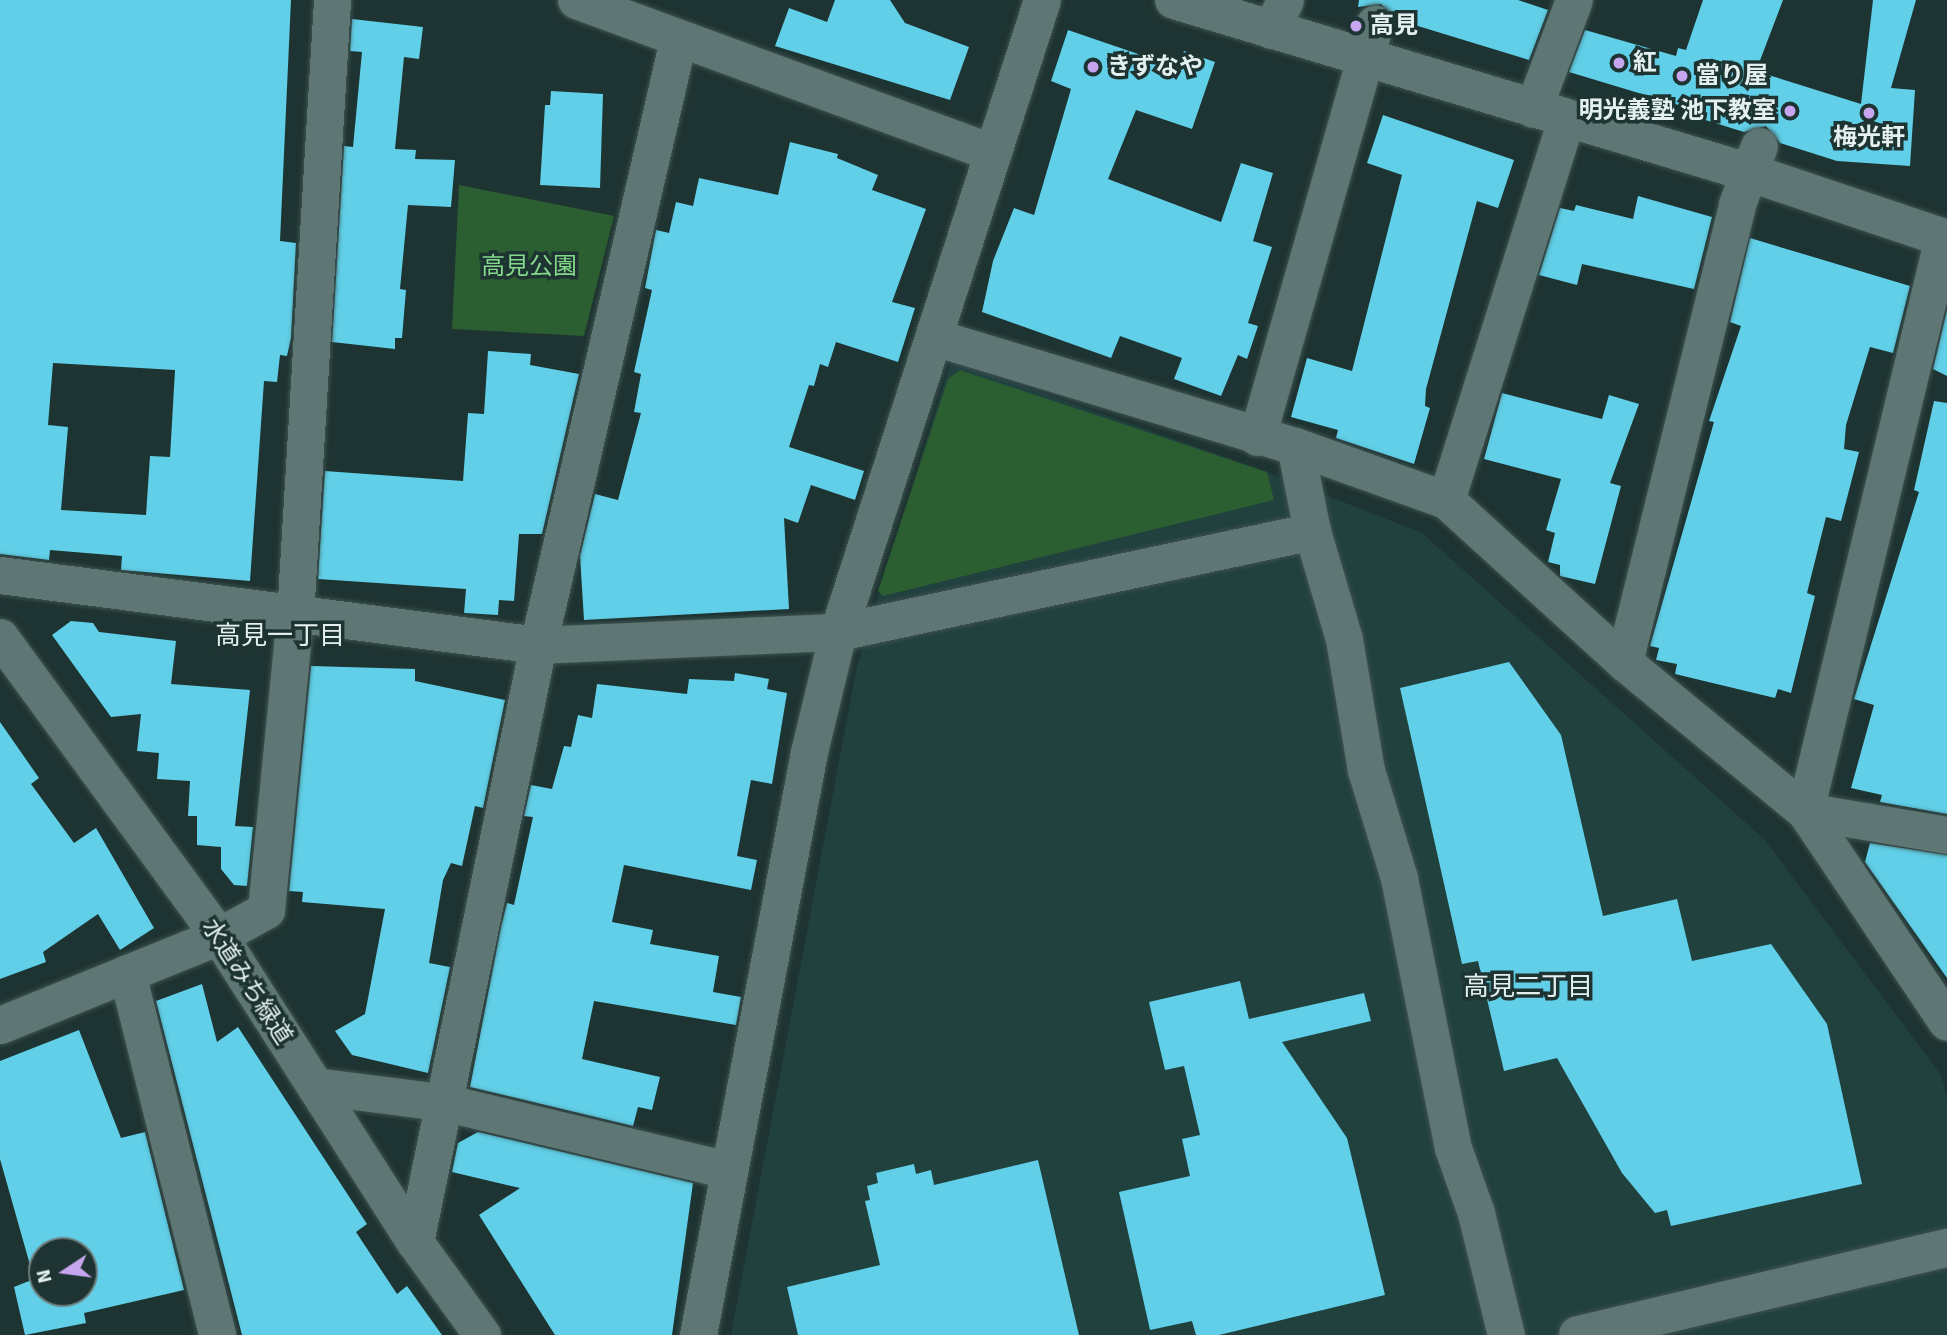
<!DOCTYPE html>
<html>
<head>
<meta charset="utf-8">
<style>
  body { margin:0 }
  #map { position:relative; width:1947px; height:1335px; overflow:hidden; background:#1e3432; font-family:Signika,"Noto Sans JP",sans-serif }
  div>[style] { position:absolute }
  .built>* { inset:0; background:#21413f }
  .green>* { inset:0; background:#2b5e30 }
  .building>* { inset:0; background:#60cfe7 }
  .roads { filter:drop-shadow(0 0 2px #3f5251) drop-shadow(0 0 2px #3f5251) }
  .street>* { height:37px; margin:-18.5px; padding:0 18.5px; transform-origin:18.5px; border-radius:18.5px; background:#5e7674 }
  .secondary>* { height:38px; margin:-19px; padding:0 19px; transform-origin:19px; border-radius:19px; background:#5e7674 }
  .dots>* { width:19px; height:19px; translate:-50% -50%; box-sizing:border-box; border:4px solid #1e3432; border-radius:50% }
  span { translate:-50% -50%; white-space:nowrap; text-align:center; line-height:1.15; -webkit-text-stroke:7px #1e3432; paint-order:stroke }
  .poi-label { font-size:24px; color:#e3f0ef; font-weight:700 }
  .left { translate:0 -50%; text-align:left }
  .right { translate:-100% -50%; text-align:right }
  .park-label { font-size:24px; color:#84d88a }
  .street-label { font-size:24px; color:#e3f0ef }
  .neighbourhood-label { font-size:26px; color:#e3f0ef }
  .north { position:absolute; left:28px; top:1237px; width:70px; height:70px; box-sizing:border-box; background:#1e3432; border:2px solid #6d7f7e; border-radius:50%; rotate:257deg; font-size:19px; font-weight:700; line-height:28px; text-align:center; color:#e3f0ef }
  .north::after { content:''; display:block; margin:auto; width:24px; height:32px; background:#c8a6ef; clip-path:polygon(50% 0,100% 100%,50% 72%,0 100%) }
</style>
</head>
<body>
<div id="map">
  <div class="built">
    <div style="clip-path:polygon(951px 361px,1267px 472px,1422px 533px,1764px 839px,1941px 1075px,1947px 1099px,1947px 1335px,731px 1335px,857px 666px)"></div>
  </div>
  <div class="green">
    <div style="clip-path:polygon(459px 185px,614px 216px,584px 336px,452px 329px)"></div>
    <div style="clip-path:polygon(960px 370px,1267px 472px,1274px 500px,883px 596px,878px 591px,948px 379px)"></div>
  </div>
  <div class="building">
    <div style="clip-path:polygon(evenodd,0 0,291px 0,280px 241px,296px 243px,291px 338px,287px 356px,280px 355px,277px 382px,264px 381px,250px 581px,121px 570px,122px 556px,50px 550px,49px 560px,0 554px,0 0,53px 363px,175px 370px,170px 457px,150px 456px,146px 515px,61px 510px,68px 427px,48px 425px,53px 363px)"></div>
    <div style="clip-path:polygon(835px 0,890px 0,905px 23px,969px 47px,950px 100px,775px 46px,789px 8px,827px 22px)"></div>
    <div style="clip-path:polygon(1359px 0,1518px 0,1548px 10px,1529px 60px,1395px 19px,1381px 4px,1358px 7px)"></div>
    <div style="clip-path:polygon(1703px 0,1783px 0,1756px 71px,1861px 104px,1873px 0,1916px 0,1891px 88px,1915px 90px,1910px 166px,1837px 161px,1780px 143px,1766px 126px,1744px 132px,1683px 113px,1685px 107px,1569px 72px,1585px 30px,1676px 56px,1678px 48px,1686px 50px)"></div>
    <div style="clip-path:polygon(352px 19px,423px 27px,419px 59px,404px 57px,395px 149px,416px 150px,415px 159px,455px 160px,451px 207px,408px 205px,400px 289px,406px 290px,402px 338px,395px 338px,395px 349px,332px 342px,344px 146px,353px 147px,362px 52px,350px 51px)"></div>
    <div style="clip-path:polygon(1068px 30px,1179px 68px,1184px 51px,1215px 62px,1192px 129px,1136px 110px,1108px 179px,1221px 222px,1241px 163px,1273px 173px,1253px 241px,1272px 247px,1248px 323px,1258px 326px,1247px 359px,1238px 355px,1221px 396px,1174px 379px,1182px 358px,1120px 336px,1111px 358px,982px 312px,993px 261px,1014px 208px,1034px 215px,1071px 89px,1051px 81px)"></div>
    <div style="clip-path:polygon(551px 91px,603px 94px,600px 188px,540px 185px,545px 105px,550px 105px)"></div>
    <div style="clip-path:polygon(1383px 115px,1514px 160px,1498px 208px,1477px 201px,1426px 389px,1425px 406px,1430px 408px,1414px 464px,1336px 438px,1338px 430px,1291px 417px,1307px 358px,1352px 371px,1402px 175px,1367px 163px)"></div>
    <div style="clip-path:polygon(790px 142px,838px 154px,837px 158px,878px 175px,872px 190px,926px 209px,892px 302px,915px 308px,898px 362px,836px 342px,828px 367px,820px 364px,814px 386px,809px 385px,789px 447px,864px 471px,855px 500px,811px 485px,798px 523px,784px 518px,789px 609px,584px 620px,580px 556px,595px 494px,618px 500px,641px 413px,634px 412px,641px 374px,634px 372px,652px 290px,645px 288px,656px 230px,669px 233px,676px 202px,693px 206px,699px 178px,778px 195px)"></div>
    <div style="clip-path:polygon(1638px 196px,1712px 217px,1694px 289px,1582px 264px,1577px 285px,1539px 275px,1560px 208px,1574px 211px,1576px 205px,1633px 219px)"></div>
    <div style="clip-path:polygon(1750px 238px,1910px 286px,1893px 353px,1870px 347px,1846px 425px,1844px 449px,1859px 452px,1841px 521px,1826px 517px,1807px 593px,1815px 596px,1791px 693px,1778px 689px,1775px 698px,1675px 674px,1677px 664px,1656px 660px,1659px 648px,1650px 646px,1714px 422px,1709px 421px,1741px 326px,1730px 322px)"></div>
    <div style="clip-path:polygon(1947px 310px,1947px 376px,1933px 369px)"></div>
    <div style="clip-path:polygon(488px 351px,531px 354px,530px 365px,579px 374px,542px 534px,519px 534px,514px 601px,499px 600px,498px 615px,464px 613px,466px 589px,318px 579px,325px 471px,463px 481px,468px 413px,484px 414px)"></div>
    <div style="clip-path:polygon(1502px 393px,1602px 419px,1609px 395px,1639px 404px,1610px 483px,1621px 486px,1595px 584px,1560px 576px,1560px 565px,1548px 562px,1555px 533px,1546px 530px,1561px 479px,1484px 459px)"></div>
    <div style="clip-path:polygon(1934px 401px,1947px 403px,1947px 814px,1880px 802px,1882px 795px,1851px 788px,1874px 705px,1854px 699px,1919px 492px,1914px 490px)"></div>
    <div style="clip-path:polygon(71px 621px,93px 623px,99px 632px,176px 641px,171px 684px,250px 690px,235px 826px,253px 827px,247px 886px,234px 885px,221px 869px,221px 847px,197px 845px,197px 816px,188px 816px,190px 781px,157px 779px,159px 753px,137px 751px,141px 714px,111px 717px,52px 635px)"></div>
    <div style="clip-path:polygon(1509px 662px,1561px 735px,1603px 916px,1677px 899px,1692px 961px,1771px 944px,1827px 1024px,1862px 1184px,1671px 1226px,1667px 1210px,1655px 1213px,1622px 1173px,1557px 1058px,1504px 1071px,1478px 961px,1462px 964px,1400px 688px)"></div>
    <div style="clip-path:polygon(311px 666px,415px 669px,415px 681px,505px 700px,483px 808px,475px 806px,462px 866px,451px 863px,443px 880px,429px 963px,450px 967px,428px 1073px,352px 1055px,335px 1031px,365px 1014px,385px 909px,302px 902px,303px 892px,289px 891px)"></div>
    <div style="clip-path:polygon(735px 673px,769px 679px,767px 689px,787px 693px,772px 784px,751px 780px,737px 856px,757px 860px,751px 890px,624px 865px,612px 922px,653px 930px,650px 944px,719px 956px,713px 992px,741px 997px,736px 1025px,594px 1001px,582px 1059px,660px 1077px,652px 1110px,638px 1107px,633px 1126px,470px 1087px,501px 927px,507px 903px,514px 905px,533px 817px,524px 816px,531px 785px,552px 789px,564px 746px,571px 747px,578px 715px,592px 718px,597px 684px,687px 694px,689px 679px,734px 681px)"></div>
    <div style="clip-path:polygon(0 722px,39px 778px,31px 784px,74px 843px,96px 828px,154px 928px,120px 950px,98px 914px,43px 952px,46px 962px,0 979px)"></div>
    <div style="clip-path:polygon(1870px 843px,1947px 855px,1947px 978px,1865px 862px)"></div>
    <div style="clip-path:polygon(1240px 981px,1249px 1019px,1364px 993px,1371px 1021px,1282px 1042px,1347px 1138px,1385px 1295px,1219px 1335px,1196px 1335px,1192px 1321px,1150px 1330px,1119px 1192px,1190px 1176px,1182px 1139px,1200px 1135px,1184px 1066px,1165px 1070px,1149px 1002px)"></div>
    <div style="clip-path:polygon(202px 984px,217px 1042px,238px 1027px,367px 1224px,356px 1232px,397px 1294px,407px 1286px,442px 1335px,242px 1335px,156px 1001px)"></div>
    <div style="clip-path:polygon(evenodd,79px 1030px,121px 1138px,145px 1132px,184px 1290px,84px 1313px,86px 1323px,25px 1335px,14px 1287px,34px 1279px,0 1159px,0 1061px,79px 1030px,42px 1251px,84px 1251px,84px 1293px,42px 1293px,42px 1251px)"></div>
    <div style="clip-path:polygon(478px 1132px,693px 1183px,672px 1335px,555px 1335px,479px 1215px,520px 1188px,452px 1172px,458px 1143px)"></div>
    <div style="clip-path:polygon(1038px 1160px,1079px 1335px,798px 1335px,787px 1287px,880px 1265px,865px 1201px,870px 1200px,867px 1186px,878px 1183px,876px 1173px,914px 1164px,916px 1174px,931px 1170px,934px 1185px)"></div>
  </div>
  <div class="roads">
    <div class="street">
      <div style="left:576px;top:0;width:442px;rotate:20.1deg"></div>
      <div style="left:1271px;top:30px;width:33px;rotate:-65deg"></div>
      <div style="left:1533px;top:109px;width:116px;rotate:-69.4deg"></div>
      <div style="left:1943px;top:237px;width:590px;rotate:103.52deg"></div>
      <div style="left:1805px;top:811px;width:144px;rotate:9.6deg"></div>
      <div style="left:937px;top:338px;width:374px;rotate:16.8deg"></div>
      <div style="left:1295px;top:446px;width:87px;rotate:78.7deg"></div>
      <div style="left:1312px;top:531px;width:113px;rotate:73.5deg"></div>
      <div style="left:1344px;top:639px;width:133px;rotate:80.5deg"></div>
      <div style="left:1366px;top:770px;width:113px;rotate:73deg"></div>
      <div style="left:1399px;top:878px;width:275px;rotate:78.7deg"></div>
      <div style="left:1453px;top:1148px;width:69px;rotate:70.5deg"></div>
      <div style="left:1476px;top:1213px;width:126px;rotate:76.2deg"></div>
      <div style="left:1257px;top:437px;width:430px;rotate:-74.1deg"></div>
      <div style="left:1295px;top:446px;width:160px;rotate:19.7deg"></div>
      <div style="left:1446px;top:500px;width:241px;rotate:42.3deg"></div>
      <div style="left:1624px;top:662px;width:234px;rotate:39.5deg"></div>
      <div style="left:1805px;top:811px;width:254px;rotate:56.1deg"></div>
      <div style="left:1446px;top:500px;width:399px;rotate:-72.5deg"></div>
      <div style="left:0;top:575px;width:543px;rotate:7.41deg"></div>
      <div style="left:538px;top:645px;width:300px;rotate:-2.5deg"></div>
      <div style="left:838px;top:632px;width:485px;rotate:-12deg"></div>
      <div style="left:0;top:637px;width:371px;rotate:53.8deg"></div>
      <div style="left:219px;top:936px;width:363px;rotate:57.4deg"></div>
      <div style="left:415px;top:1242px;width:115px;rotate:54.2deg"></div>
      <div style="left:1624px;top:662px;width:472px;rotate:-76.1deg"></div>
      <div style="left:1737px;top:204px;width:62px;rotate:-69.2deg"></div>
      <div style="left:127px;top:973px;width:373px;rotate:76deg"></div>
      <div style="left:0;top:1025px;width:236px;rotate:-22.1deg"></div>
      <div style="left:219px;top:936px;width:54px;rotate:-29deg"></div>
      <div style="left:266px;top:910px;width:295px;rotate:-84.4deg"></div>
      <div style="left:295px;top:616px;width:617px;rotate:-86.56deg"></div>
      <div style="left:315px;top:1086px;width:133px;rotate:7.3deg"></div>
      <div style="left:447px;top:1103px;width:290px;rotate:13.4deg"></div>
      <div style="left:415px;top:1242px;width:610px;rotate:-78.36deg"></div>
      <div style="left:538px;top:645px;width:621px;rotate:-76.97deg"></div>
      <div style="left:698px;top:1335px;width:593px;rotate:-79.22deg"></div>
      <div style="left:809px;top:752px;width:123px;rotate:-76.4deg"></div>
      <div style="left:838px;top:632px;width:664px;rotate:-72.11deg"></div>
    </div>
    <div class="secondary">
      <div style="left:1174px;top:0;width:602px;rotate:16.69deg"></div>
      <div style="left:1751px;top:173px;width:207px;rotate:18.6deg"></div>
      <div style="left:1578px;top:1335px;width:379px;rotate:-13.3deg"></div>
    </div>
  </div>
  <div class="dots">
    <div style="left:1356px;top:26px;background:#c8a6ef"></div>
    <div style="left:1619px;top:63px;background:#c8a6ef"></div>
    <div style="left:1093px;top:67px;background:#c8a6ef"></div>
    <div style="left:1682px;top:76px;background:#c8a6ef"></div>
    <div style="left:1790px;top:111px;background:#c8a6ef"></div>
    <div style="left:1869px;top:113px;background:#c8a6ef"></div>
  </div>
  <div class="poi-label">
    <span class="left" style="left:1370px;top:26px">高見</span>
    <span class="left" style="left:1633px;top:63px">紅</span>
    <span class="left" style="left:1107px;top:67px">きずなや</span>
    <span class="left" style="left:1696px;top:76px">當り屋</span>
    <span class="right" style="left:1776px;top:111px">明光義塾 池下教室</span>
    <span style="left:1869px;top:138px">梅光軒</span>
  </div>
  <div class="park-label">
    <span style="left:529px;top:267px">高見公園</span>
  </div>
  <div class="street-label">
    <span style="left:247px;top:982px;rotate:57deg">水道みち緑道</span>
  </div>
  <div class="neighbourhood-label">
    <span style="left:280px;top:637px">高見一丁目</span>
    <span style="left:1528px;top:988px">高見二丁目</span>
  </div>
  <div class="north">N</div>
</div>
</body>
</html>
